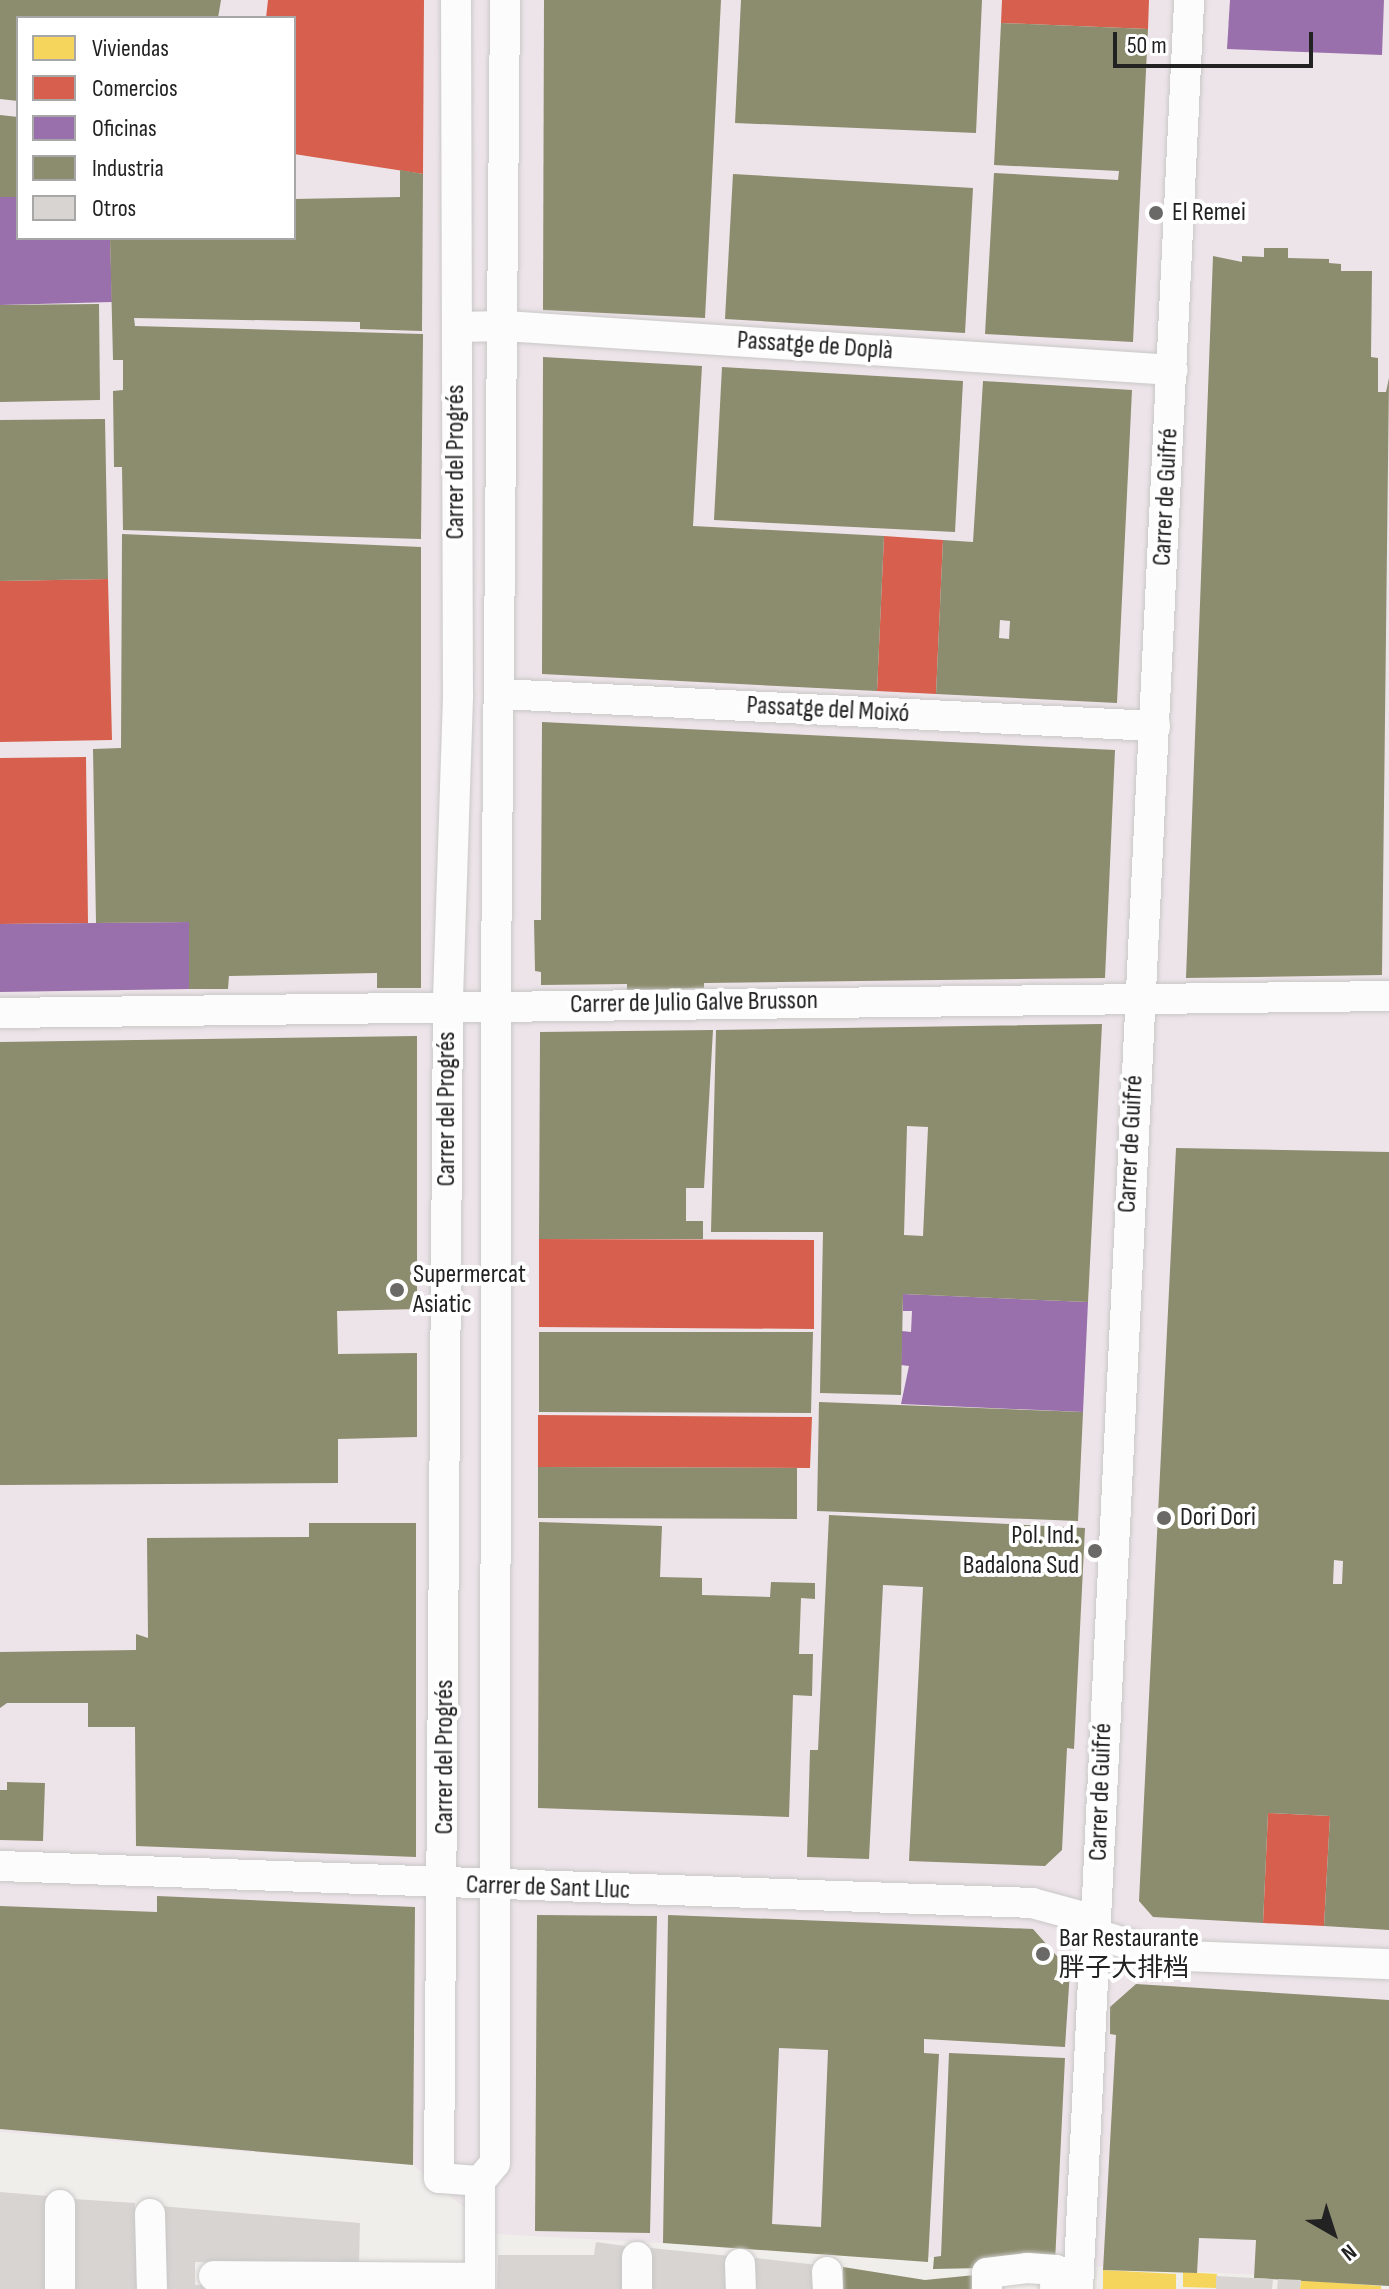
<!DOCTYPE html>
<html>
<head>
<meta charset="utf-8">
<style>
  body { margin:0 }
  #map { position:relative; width:1389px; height:2289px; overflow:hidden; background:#f0eeeb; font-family:"Sofia Sans Condensed","Noto Sans SC",sans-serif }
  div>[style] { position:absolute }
  .industrial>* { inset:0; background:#ede4e9 }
  .homes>* { inset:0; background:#f6d55c }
  .shops>* { inset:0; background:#d6604d }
  .offices>* { inset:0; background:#9970ab }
  .industry>* { inset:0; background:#8c8c6e }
  .building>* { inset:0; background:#d7d4d2 }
  .roads { filter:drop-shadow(0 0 2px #c9c8c7) drop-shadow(0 0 2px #c9c8c7) }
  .street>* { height:30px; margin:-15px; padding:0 15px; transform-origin:15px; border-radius:15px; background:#fdfcfc }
  .dots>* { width:22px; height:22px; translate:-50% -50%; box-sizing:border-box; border:4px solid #fff; border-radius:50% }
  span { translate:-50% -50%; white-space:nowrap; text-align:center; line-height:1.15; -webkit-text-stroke:8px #fff; paint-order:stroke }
  .poi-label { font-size:26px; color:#222 }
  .left { translate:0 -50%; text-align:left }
  .right { translate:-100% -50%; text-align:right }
  .street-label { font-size:26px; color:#222 }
  .legend { position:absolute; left:16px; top:16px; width:280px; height:224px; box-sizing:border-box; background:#fff; border:2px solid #a7a7a7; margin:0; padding:10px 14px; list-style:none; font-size:24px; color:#222 }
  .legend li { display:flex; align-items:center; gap:16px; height:40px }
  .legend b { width:40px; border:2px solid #a7a7a7 }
  .north { position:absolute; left:1293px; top:2193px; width:80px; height:80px; -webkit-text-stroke:6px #fff; paint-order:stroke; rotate:141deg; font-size:22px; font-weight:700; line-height:32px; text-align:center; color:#222 }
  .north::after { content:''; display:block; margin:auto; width:28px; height:36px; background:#222; clip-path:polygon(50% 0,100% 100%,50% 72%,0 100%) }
  .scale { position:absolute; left:1113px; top:32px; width:200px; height:36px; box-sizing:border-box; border:4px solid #222; border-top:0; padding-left:10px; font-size:24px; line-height:28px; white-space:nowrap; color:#222; -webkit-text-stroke:6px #fff; paint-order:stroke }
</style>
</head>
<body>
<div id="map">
  <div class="industrial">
    <div style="clip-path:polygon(evenodd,0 0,1389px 0,1389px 2282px,496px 2234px,413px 2165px,0 2132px,0 0,18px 18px,294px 18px,294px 238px,18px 238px,18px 18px)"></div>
  </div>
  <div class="homes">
    <div style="clip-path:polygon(1103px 2270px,1176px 2274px,1176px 2289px,1103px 2289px)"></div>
    <div style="clip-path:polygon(1183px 2272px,1217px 2274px,1216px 2288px,1183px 2287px)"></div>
    <div style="clip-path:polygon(1301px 2280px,1381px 2286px,1381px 2289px,1300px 2289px)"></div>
  </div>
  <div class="shops">
    <div style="clip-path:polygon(268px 0,424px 0,423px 174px,294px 154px,294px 18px,266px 18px)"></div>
    <div style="clip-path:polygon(1002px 0,1149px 0,1148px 29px,1001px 23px)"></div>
    <div style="clip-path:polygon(884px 536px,943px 540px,936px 694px,877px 691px)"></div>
    <div style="clip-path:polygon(108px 579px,112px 740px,0 742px,0 581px)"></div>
    <div style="clip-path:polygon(86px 757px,88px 923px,0 924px,0 758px)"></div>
    <div style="clip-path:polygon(539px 1239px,814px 1240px,814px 1329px,539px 1327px)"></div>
    <div style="clip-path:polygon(538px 1415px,812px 1417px,810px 1468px,538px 1467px)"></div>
    <div style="clip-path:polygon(1268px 1813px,1330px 1816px,1324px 1926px,1263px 1923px)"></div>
  </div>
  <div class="offices">
    <div style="clip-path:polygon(1230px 0,1384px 0,1382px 55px,1227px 49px)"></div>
    <div style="clip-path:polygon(0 197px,18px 197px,18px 238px,110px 238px,112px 302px,0 305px)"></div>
    <div style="clip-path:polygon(189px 922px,189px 989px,0 992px,0 924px)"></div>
    <div style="clip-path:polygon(903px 1294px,1088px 1302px,1083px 1412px,901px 1404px,909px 1366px,901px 1365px,902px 1331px,911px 1332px,912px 1311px,903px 1311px)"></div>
  </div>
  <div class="industry">
    <div style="clip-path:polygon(0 0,221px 0,218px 18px,18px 18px,18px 101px,0 99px)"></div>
    <div style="clip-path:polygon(544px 0,721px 0,705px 318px,543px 310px)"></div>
    <div style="clip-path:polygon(741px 0,982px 0,976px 133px,735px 123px)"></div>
    <div style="clip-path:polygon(1001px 23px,1148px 29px,1133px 342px,985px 334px,994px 173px,1118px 180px,1119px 171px,994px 165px)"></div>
    <div style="clip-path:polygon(0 115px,18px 117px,18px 197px,0 197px)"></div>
    <div style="clip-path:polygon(400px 170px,423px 174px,422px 331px,360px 329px,360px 322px,134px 318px,135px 326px,423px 334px,421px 539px,123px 530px,122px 467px,114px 467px,113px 391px,123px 390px,123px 360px,113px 360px,110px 238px,294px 238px,294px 199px,400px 197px)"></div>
    <div style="clip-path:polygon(733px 174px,973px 188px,965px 333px,725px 319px)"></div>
    <div style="clip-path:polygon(1264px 248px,1288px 248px,1288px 258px,1329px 259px,1329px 263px,1341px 264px,1341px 271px,1372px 271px,1371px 357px,1378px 358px,1378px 392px,1386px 392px,1389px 378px,1382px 975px,1186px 978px,1213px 256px,1242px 262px,1242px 256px,1264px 257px)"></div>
    <div style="clip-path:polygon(99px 304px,100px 400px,0 402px,0 305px)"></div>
    <div style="clip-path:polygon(543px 357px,702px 366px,693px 526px,884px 536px,877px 691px,542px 674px)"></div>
    <div style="clip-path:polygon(722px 367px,963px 381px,955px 532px,714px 520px)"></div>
    <div style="clip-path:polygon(evenodd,983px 381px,1132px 390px,1117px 703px,936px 694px,943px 540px,973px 542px,983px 381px,1000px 620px,1010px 621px,1009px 639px,999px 638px,1000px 620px)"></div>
    <div style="clip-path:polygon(105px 419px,108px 579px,0 581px,0 420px)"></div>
    <div style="clip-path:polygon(122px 534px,421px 547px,421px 988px,377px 988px,377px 973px,229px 976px,228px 989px,189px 989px,189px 922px,96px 923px,93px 749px,121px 748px)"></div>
    <div style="clip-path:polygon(542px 722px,1115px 750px,1105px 978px,704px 983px,704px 988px,627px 990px,627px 984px,541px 985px,541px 972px,535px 971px,534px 920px,541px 920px,541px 913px)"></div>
    <div style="clip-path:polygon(evenodd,1102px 1024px,1088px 1302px,903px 1294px,901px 1395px,820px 1393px,823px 1232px,711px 1232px,716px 1030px,1102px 1024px,907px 1126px,928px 1127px,923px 1236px,904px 1235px,907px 1126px)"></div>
    <div style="clip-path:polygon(713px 1030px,704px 1188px,686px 1188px,686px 1221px,703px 1221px,703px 1239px,539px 1239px,540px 1032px)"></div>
    <div style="clip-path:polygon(417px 1036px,417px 1309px,337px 1311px,338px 1354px,417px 1353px,417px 1437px,338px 1439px,338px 1483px,0 1485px,0 1042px)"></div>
    <div style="clip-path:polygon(evenodd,1176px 1148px,1389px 1152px,1389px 1930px,1324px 1926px,1330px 1816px,1268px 1813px,1263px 1923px,1153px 1917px,1139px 1901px,1176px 1148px,1334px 1560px,1343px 1561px,1342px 1584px,1333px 1584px,1334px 1560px)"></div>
    <div style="clip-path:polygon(539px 1332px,813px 1332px,811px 1413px,539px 1412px)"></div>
    <div style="clip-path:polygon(819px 1402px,1083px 1412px,1078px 1521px,817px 1511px)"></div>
    <div style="clip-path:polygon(538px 1467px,797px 1468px,797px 1519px,538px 1518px)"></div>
    <div style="clip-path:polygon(829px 1515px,1085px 1528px,1074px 1749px,1067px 1748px,1062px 1850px,1045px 1866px,909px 1861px,923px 1587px,883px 1585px,869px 1859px,807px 1857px,810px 1750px,818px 1750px)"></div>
    <div style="clip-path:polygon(539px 1522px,662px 1526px,660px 1577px,702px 1578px,702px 1595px,770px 1597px,771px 1582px,815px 1583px,815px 1599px,801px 1598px,799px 1654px,813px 1654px,812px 1696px,793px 1695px,789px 1817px,538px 1808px)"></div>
    <div style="clip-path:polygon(309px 1523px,416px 1523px,416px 1857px,136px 1846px,135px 1727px,88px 1727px,88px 1703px,7px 1703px,0 1708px,0 1652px,136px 1650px,136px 1634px,148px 1638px,147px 1538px,309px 1537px)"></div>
    <div style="clip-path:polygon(7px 1782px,45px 1783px,43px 1841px,0 1840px,0 1790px,7px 1790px)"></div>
    <div style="clip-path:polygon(157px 1896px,415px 1907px,413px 2165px,0 2129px,0 1906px,157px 1912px)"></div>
    <div style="clip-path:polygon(537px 1915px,657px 1916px,650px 2233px,535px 2231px)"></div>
    <div style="clip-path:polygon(evenodd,668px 1915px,1033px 1929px,1070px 1971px,1065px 2047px,924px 2039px,924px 2053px,939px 2054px,928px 2262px,663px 2243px,668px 1915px,779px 2048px,828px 2050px,821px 2227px,772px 2224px,779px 2048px)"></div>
    <div style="clip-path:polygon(1136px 1984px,1389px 2000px,1389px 2286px,1254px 2278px,1256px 2240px,1199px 2238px,1197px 2273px,1103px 2270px,1116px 2035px,1110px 2034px,1110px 2007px)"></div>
    <div style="clip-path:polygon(949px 2053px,1065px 2058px,1055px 2262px,983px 2259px,983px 2268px,933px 2269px,934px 2257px,941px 2256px)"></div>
    <div style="clip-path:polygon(843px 2267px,925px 2280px,985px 2274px,985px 2289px,843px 2289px)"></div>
  </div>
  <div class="building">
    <div style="clip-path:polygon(0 2192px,48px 2196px,50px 2289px,0 2289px)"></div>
    <div style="clip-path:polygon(74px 2199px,135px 2203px,137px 2289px,74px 2289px)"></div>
    <div style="clip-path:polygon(160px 2206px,360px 2223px,359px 2264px,195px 2262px,195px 2285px,387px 2289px,162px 2289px)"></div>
    <div style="clip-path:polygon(596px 2242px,625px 2246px,626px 2289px,497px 2289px,498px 2255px,594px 2255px)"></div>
    <div style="clip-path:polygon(651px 2248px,730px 2256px,730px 2289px,651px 2289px)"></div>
    <div style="clip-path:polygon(755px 2258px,818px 2265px,819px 2289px,755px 2289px)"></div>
    <div style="clip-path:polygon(1216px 2276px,1273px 2279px,1272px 2289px,1216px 2289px)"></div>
    <div style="clip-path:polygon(1278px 2279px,1301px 2280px,1300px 2289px,1277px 2289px)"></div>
  </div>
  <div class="roads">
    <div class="street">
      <div style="left:456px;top:0;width:697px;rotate:89.84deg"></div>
      <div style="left:458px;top:697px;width:309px;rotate:91.9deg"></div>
      <div style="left:448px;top:1006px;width:1172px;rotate:90.44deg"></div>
      <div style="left:439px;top:2178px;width:41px;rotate:4.2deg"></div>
      <div style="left:457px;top:327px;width:48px;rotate:-1.2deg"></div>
      <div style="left:505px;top:326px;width:669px;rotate:3.77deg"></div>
      <div style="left:500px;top:694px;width:656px;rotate:2.8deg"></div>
      <div style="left:0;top:1013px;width:1389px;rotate:-0.7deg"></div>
      <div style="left:0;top:1866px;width:1033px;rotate:2.05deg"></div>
      <div style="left:1032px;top:1903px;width:65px;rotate:15.1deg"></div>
      <div style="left:1096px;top:1934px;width:70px;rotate:17.4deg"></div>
      <div style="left:1163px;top:1955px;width:226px;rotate:2.3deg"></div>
      <div style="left:60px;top:2205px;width:84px;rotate:90deg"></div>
      <div style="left:150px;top:2214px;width:75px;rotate:88.5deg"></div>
      <div style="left:740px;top:2264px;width:25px;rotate:88deg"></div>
      <div style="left:827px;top:2272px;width:17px;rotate:87deg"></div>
      <div style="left:214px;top:2276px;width:266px;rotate:0.4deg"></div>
      <div style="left:480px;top:2289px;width:108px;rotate:-90deg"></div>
      <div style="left:480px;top:2181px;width:23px;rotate:-50deg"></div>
      <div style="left:495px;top:2163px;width:1187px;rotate:-89.95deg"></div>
      <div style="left:496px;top:976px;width:976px;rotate:-89.47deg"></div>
      <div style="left:637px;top:2289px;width:32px;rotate:-90deg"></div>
      <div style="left:987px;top:2289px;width:16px;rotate:-90deg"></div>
      <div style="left:987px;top:2273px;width:40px;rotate:-7.1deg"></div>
      <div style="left:1027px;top:2268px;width:29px;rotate:4deg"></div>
      <div style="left:1056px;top:2270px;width:19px;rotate:93deg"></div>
      <div style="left:1078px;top:2289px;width:2292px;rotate:-87.22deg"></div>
    </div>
  </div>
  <div class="dots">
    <div style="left:1156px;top:213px;background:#6a6968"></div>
    <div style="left:397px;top:1290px;background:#6a6968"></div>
    <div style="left:1164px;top:1518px;background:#6a6968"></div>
    <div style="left:1095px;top:1551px;background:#6a6968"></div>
    <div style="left:1043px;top:1954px;background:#6a6968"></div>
  </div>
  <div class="poi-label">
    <span class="left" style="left:1172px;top:213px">El Remei</span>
    <span class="left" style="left:413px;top:1290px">Supermercat<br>Asiatic</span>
    <span class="left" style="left:1180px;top:1518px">Dori Dori</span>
    <span class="right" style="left:1079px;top:1551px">Pol. Ind.<br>Badalona Sud</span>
    <span class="left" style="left:1059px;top:1954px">Bar Restaurante<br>胖子大排档</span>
  </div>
  <div class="street-label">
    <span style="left:815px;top:346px;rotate:4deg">Passatge de Doplà</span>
    <span style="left:456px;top:462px;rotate:-90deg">Carrer del Progrés</span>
    <span style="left:1166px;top:497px;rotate:-87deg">Carrer de Guifré</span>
    <span style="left:828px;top:710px;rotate:3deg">Passatge del Moixó</span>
    <span style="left:694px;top:1003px;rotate:-1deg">Carrer de Julio Galve Brusson</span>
    <span style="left:447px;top:1109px;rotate:-90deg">Carrer del Progrés</span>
    <span style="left:1131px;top:1144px;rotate:-87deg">Carrer de Guifré</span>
    <span style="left:445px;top:1757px;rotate:-90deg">Carrer del Progrés</span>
    <span style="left:1101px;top:1792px;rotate:-88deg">Carrer de Guifré</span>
    <span style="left:548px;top:1888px;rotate:2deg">Carrer de Sant Lluc</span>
  </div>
  <ul class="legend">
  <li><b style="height:22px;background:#f6d55c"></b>Viviendas</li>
  <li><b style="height:22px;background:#d6604d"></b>Comercios</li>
  <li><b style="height:22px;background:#9970ab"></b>Oficinas</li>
  <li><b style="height:22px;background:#8c8c6e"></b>Industria</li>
  <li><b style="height:22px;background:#d7d4d2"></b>Otros</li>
  </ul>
  <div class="north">N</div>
  <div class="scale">50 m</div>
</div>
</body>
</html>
